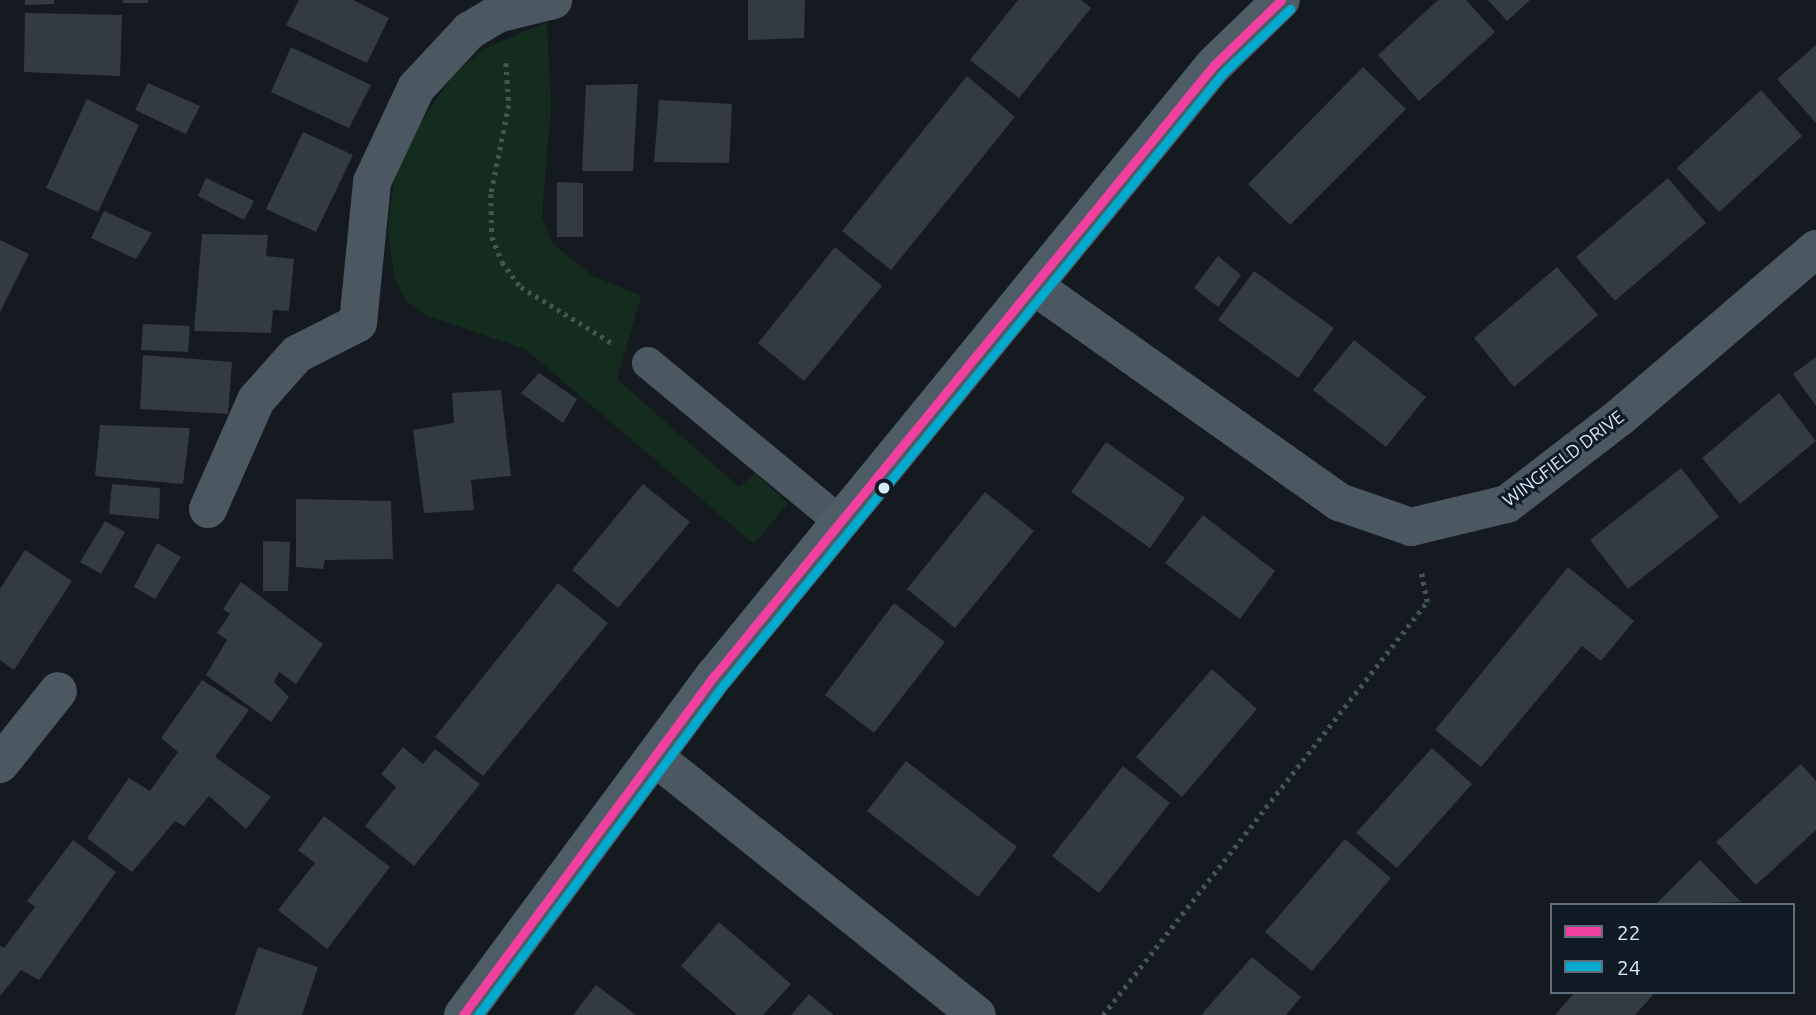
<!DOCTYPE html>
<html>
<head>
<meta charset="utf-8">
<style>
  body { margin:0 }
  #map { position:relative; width:1816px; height:1015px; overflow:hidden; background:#151a20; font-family:Ubuntu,sans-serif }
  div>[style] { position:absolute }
  .green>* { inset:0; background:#142c1d }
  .building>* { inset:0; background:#333a42 }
  .path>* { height:4.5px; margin-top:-2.25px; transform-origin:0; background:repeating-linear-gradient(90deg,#425653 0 3.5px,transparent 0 8.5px) }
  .lane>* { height:32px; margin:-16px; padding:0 16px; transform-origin:16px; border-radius:16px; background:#4b5761 }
  .street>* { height:38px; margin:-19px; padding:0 19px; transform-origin:19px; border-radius:19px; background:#4b5761 }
  .secondary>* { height:38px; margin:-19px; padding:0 19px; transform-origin:19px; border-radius:19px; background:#4e5c66 }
  .bus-1>* { height:9px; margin:-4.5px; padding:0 4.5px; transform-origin:4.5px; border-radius:4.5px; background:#f240a1 }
  .bus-2>* { height:9px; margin:-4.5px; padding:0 4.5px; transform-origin:4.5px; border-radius:4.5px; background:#00a9ce }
  .dots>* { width:19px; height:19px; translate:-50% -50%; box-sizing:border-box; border:4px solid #101a25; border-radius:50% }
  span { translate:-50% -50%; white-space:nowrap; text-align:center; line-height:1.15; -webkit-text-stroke:6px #101a25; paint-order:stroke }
  .street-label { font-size:18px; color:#d7ebfd }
  .legend { position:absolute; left:1550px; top:903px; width:245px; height:91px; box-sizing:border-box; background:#101a25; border:2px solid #606e7b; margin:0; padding:9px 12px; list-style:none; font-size:21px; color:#d7ebfd }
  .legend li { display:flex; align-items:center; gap:14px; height:35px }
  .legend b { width:35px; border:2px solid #606e7b }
</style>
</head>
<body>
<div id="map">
  <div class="green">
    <div style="clip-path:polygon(547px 22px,551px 107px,542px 215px,551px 242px,591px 275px,641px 296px,617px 379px,739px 487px,755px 473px,788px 503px,754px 544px,525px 349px,427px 316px,406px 301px,394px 277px,388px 231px,394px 179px,405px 145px,454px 74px,484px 49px)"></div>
  </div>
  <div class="building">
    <div style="clip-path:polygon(25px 0,54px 0,54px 4px,25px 5px)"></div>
    <div style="clip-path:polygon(123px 0,148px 0,148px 3px,123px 3px)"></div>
    <div style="clip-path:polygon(299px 0,353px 0,389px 18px,367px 63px,286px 25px)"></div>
    <div style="clip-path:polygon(748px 0,805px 0,804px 38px,748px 40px)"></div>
    <div style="clip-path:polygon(1018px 0,1081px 0,1091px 8px,1019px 98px,970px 60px)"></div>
    <div style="clip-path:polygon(1438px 0,1466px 0,1495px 32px,1419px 101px,1378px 55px)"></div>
    <div style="clip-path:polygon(1488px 0,1530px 0,1507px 21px)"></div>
    <div style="clip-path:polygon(25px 13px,122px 15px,120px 76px,24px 72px)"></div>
    <div style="clip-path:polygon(1816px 45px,1816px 123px,1777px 79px)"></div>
    <div style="clip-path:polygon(291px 47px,371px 85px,349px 128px,271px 92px)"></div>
    <div style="clip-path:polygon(1363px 67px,1406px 109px,1290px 225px,1248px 184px)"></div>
    <div style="clip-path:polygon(967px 76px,1015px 117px,891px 270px,842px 231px)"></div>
    <div style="clip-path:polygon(148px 83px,200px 106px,186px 134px,135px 110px)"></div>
    <div style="clip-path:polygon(638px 84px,633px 171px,582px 171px,586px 85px)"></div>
    <div style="clip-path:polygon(1761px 90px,1802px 136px,1719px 212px,1677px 168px)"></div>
    <div style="clip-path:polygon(87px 99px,139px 125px,98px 212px,46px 188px)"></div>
    <div style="clip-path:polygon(659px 100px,732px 104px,729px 163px,654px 162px)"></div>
    <div style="clip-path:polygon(303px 132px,353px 155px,316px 232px,266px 209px)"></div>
    <div style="clip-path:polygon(206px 178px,254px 201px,244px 220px,198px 196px)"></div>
    <div style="clip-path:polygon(1668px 178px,1706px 223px,1615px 301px,1576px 257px)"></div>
    <div style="clip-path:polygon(557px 182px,583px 183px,583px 237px,557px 237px)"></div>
    <div style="clip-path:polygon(104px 211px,152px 233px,136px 259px,91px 238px)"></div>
    <div style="clip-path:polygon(202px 234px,268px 235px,266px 256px,294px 259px,289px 311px,273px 310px,271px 333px,194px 331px)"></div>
    <div style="clip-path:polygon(0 240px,29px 254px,0 312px)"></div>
    <div style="clip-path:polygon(835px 247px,882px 286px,804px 381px,758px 343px)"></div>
    <div style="clip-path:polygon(1218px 256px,1241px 275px,1218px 307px,1194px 288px)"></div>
    <div style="clip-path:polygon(1557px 267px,1598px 315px,1514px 387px,1474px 338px)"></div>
    <div style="clip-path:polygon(1254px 271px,1334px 328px,1298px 378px,1218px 320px)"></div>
    <div style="clip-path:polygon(143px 324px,190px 326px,188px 352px,141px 350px)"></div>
    <div style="clip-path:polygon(1354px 340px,1426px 397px,1386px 447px,1313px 390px)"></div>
    <div style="clip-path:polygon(143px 355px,232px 362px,228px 414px,140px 409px)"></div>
    <div style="clip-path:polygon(1816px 357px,1816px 406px,1793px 374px)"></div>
    <div style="clip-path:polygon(539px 373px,577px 399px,563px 423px,521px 393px)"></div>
    <div style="clip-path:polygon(501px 390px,511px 476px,471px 480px,474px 510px,424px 513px,413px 430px,454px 423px,452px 393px)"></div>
    <div style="clip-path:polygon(1779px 393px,1816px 441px,1740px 504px,1702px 458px)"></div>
    <div style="clip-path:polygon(100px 425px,190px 428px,183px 484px,95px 476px)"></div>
    <div style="clip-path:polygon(1106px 442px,1185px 498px,1150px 548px,1071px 492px)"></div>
    <div style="clip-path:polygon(1681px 468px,1719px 517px,1628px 589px,1590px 540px)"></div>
    <div style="clip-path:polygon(112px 484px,160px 488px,159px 519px,109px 514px)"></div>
    <div style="clip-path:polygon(643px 484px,690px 522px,618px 608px,572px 570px)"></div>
    <div style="clip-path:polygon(985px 492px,1034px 531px,955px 628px,907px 589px)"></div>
    <div style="clip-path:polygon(296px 499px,391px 501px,393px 559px,325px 560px,323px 569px,296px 567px)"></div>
    <div style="clip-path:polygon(1203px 515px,1275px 571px,1240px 619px,1165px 563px)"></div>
    <div style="clip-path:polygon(105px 521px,125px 532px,101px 574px,80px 562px)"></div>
    <div style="clip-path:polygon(263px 541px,290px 542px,288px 591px,263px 591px)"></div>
    <div style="clip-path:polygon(157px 543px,181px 557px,155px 599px,134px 587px)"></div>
    <div style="clip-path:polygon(25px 550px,72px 581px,14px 670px,0 660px,0 589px)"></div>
    <div style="clip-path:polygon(1568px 567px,1634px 621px,1601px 661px,1582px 646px,1481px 767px,1435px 730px)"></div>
    <div style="clip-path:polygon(241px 582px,323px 644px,296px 684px,279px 672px,274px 682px,289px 697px,271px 722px,206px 675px,227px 640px,217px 633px,230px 614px,223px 609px)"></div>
    <div style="clip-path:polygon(558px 583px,608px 623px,483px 776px,435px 737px)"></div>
    <div style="clip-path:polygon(894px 603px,945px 642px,874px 733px,825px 695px)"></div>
    <div style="clip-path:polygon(1212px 669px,1257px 709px,1182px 797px,1136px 757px)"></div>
    <div style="clip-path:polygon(202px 680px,249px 710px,215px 757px,271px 797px,246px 829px,209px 796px,184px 826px,175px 821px,132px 872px,87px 838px,129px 778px,150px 791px,178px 752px,161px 738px)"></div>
    <div style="clip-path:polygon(403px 747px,423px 764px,435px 749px,480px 784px,414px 866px,365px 826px,396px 787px,381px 774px)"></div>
    <div style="clip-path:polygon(1432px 748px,1472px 784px,1397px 868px,1356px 833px)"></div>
    <div style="clip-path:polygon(906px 761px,1017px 847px,978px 897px,867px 811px)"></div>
    <div style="clip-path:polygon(1801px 764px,1816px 781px,1816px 830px,1756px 885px,1716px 842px)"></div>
    <div style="clip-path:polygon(1123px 766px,1170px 803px,1099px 893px,1052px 856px)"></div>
    <div style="clip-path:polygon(324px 816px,390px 867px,327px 949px,278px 910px,315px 863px,298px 850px)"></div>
    <div style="clip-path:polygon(1345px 839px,1391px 878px,1312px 971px,1265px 932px)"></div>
    <div style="clip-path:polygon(73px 840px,116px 872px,39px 980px,21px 970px,0 996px,0 946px,4px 948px,35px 907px,27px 901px)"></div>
    <div style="clip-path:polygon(1700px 860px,1741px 902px,1655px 905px)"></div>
    <div style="clip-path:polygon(719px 922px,791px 984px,763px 1015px,737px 1015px,681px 966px)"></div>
    <div style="clip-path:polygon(258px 947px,318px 967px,302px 1015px,235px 1015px)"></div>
    <div style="clip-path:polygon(1252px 957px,1301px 997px,1286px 1015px,1201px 1015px)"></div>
    <div style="clip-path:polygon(596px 985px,636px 1015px,573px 1015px)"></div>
    <div style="clip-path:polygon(1575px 992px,1650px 992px,1653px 995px,1635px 1015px,1555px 1015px)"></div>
    <div style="clip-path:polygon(809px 994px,834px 1015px,791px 1015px)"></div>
  </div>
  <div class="path">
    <div style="left:506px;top:63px;width:42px;rotate:85.9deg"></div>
    <div style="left:509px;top:105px;width:91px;rotate:101.4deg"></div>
    <div style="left:491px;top:194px;width:43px;rotate:88.7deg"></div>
    <div style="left:492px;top:237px;width:27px;rotate:68deg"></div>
    <div style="left:502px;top:262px;width:31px;rotate:53deg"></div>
    <div style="left:521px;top:287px;width:107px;rotate:31.6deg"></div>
    <div style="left:1103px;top:1015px;width:525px;rotate:-51.89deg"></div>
    <div style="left:1427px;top:602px;width:31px;rotate:-101deg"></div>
  </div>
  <div class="lane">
    <div style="left:648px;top:363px;width:249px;rotate:39.6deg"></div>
  </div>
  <div class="street">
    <div style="left:1034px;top:286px;width:374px;rotate:35.3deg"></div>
    <div style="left:1339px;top:502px;width:76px;rotate:19.1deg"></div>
    <div style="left:1411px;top:527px;width:99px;rotate:-13.5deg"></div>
    <div style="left:1507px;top:504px;width:143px;rotate:-37.6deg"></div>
    <div style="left:1620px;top:417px;width:258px;rotate:-40.6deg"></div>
    <div style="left:208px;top:509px;width:119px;rotate:-66.2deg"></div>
    <div style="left:256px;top:400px;width:62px;rotate:-48.3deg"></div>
    <div style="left:297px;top:354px;width:68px;rotate:-26.9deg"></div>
    <div style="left:358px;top:323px;width:142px;rotate:-84.3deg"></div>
    <div style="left:372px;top:182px;width:104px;rotate:-64.9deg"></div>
    <div style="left:416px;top:88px;width:78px;rotate:-47.1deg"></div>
    <div style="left:469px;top:31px;width:33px;rotate:-31deg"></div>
    <div style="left:497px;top:14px;width:58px;rotate:-14deg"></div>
    <div style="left:656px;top:758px;width:411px;rotate:38.7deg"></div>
    <div style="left:0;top:764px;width:93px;rotate:-51.5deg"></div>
  </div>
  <div class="secondary">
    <div style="left:463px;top:1015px;width:423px;rotate:-53.5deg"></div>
    <div style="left:715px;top:675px;width:788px;rotate:-50.72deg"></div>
    <div style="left:1214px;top:65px;width:93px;rotate:-44.1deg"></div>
  </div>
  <div class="bus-1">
    <div style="left:463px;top:1015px;width:423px;rotate:-53.5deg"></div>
    <div style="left:715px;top:675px;width:788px;rotate:-50.72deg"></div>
    <div style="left:1214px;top:65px;width:93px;rotate:-44.1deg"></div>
  </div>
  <div class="bus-2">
    <div style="left:478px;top:1015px;width:414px;rotate:-53.4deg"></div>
    <div style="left:725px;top:683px;width:787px;rotate:-50.77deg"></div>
    <div style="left:1223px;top:73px;width:93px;rotate:-43.7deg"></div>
  </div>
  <div class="dots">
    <div style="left:884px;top:488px;background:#d7ebfd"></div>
  </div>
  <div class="street-label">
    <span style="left:1563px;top:458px;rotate:-37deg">WINGFIELD DRIVE</span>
  </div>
  <ul class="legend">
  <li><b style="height:9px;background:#f240a1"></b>22</li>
  <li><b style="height:9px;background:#00a9ce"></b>24</li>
  </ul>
</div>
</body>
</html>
